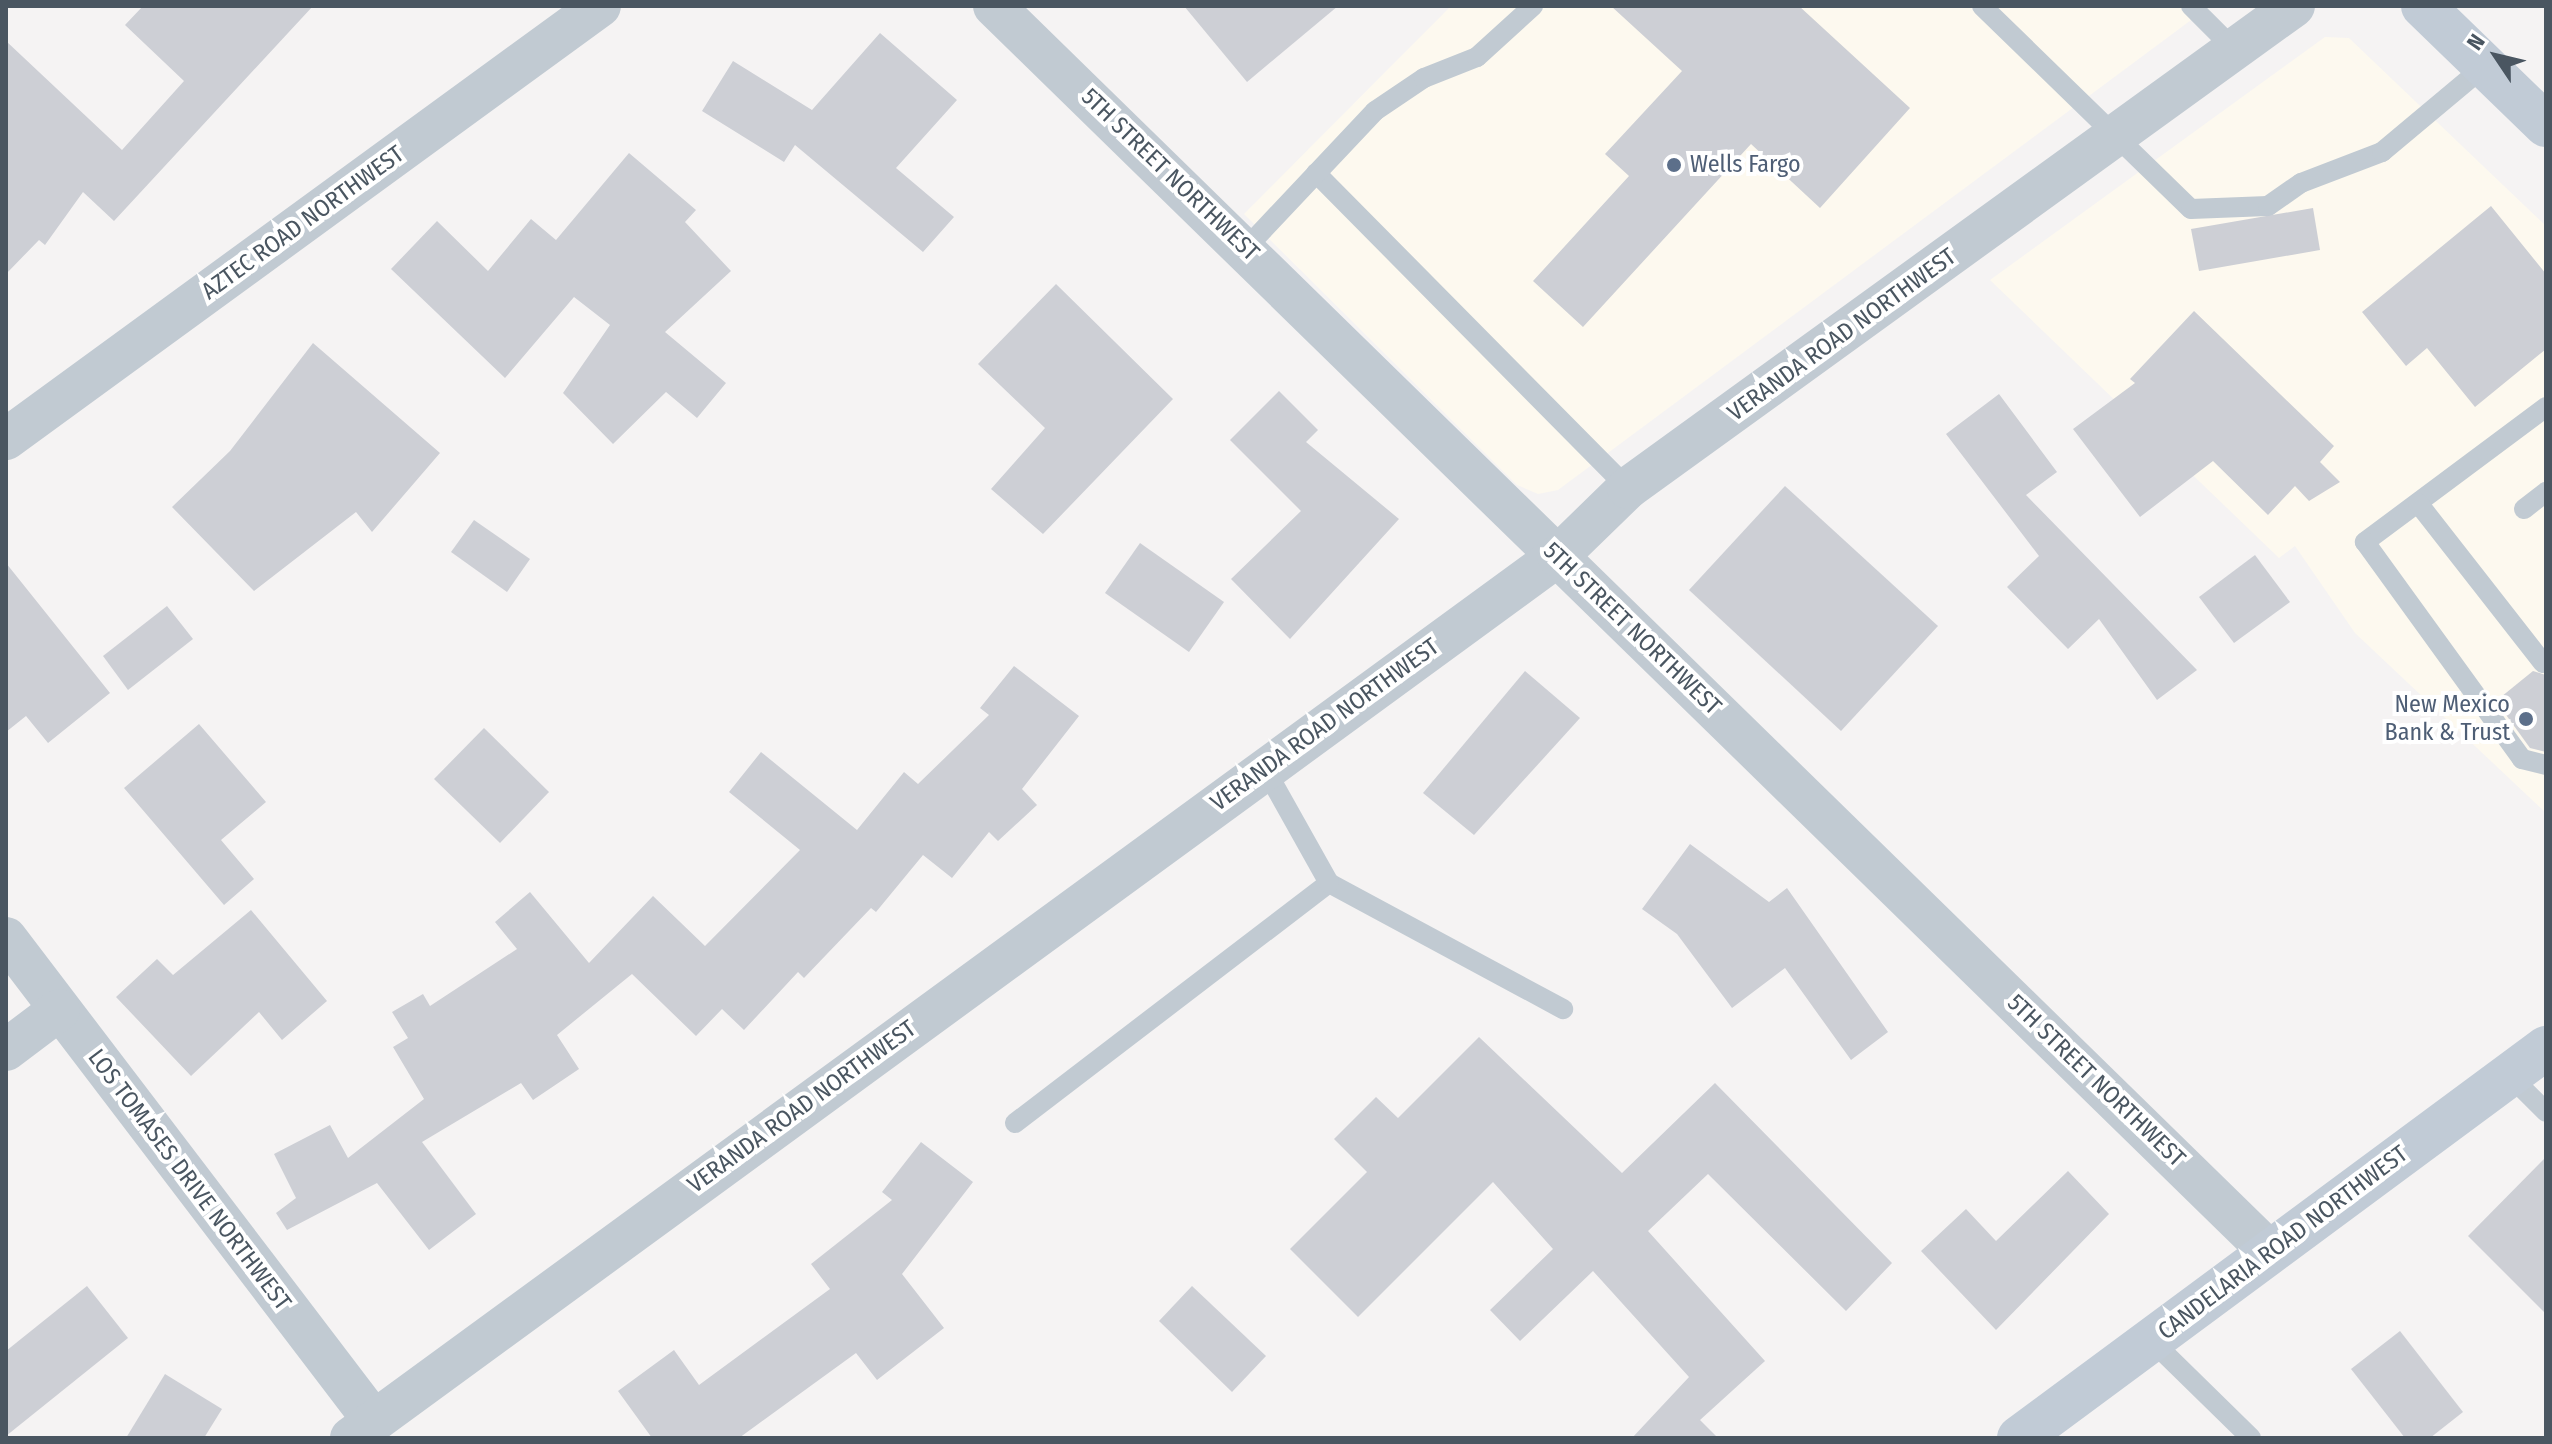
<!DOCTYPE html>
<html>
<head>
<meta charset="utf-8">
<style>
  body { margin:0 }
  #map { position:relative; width:2552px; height:1444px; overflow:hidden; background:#f5f3f3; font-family:"Fira Sans Condensed",sans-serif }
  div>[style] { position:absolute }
  .commercial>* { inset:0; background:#fdf9ef }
  .building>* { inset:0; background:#cdcfd5 }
  .service>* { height:20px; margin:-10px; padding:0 10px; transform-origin:10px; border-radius:10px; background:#c1cad2 }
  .minor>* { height:42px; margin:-21px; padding:0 21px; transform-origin:21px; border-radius:21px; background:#c1cad2 }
  .secondary>* { height:44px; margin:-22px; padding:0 22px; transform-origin:22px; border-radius:22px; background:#c1cbd6 }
  .dots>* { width:22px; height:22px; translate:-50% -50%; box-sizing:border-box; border:4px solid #fff; border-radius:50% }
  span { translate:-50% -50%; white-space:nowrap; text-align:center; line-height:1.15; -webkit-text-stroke:8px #fff; paint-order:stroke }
  .service-label { font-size:24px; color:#4e5e75 }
  .left { translate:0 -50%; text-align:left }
  .right { translate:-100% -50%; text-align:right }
  .street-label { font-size:24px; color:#4a5661 }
  .frame { position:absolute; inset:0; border:8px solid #4a5661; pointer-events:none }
  .north { position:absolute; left:2456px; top:16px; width:80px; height:80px; -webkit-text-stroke:6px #fff; paint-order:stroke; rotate:305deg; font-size:22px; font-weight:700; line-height:32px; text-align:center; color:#4a5661 }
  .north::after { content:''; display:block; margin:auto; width:28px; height:36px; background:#4a5661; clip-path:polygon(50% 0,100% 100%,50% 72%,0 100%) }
</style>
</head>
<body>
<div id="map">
  <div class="commercial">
    <div style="clip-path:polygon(1451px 6px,2210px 6px,1558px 490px,1538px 494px,1517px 485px,1244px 214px)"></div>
    <div style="clip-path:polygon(2325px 37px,2349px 38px,2546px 226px,2546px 813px,2355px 633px,2295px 546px,2279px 558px,1990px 280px)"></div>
  </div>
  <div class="building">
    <div style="clip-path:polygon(143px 6px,313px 6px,114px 221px,83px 192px,45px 245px,39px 240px,6px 274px,6px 41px,122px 150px,184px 81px,125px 25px)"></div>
    <div style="clip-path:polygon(1184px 6px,1338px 6px,1247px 82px)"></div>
    <div style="clip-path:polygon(1611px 6px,1799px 6px,1910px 108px,1820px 208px,1751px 144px,1583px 327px,1533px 281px,1629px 176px,1605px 154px,1682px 71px)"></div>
    <div style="clip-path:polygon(880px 33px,957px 100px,896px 168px,954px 217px,923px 252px,795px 145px,784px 162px,702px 111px,733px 61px,812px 110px)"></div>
    <div style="clip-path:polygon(629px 153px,696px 210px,685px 222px,731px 271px,665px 332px,726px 383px,697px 418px,666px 392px,613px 444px,563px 393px,610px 325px,574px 297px,505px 378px,391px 269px,437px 221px,488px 271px,531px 219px,556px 240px)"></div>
    <div style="clip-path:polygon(2491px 206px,2546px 274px,2546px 349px,2475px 407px,2427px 348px,2406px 366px,2362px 312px)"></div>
    <div style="clip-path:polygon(2313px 208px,2320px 250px,2199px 271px,2191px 229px)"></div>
    <div style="clip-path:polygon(1056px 284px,1173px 399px,1043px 534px,991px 489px,1045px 428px,978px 364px)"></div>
    <div style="clip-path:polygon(2194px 311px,2334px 446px,2320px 462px,2340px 482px,2309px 501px,2295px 486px,2268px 515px,2213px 461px,2140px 517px,2073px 429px,2135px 383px,2130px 379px)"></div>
    <div style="clip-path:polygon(313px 343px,440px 453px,372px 532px,356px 512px,254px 591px,172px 507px,230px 451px)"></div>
    <div style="clip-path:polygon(1279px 391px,1318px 430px,1306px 442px,1399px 519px,1290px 639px,1231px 579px,1301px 511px,1230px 440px)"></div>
    <div style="clip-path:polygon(1999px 394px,2057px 472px,2026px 495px,2197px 670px,2157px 700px,2099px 619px,2068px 649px,2007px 587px,2039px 556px,1946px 434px)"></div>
    <div style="clip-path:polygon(1785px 486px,1938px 626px,1841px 731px,1689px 590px)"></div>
    <div style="clip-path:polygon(474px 520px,530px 559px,507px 592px,451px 552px)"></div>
    <div style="clip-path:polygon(1140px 543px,1224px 602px,1189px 652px,1105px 593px)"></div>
    <div style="clip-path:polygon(2255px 555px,2290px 602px,2234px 643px,2199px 597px)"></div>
    <div style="clip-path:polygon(6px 563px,110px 693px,48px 743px,26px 716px,6px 732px)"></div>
    <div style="clip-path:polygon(167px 606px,193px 639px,128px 690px,103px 656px)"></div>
    <div style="clip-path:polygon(1014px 666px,1079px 716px,1022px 789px,1037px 805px,998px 841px,989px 832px,952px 878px,923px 855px,876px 912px,871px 908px,804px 978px,798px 972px,744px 1030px,722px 1009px,696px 1036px,632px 974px,557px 1035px,579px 1069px,533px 1100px,521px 1083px,422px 1142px,476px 1214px,429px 1250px,377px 1183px,287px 1230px,276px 1213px,296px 1198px,274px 1154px,330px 1125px,348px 1158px,424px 1099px,393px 1047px,408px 1038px,392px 1012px,423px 994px,430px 1006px,517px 949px,495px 922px,530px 892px,589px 963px,653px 896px,705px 946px,800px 850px,729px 792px,761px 752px,857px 830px,904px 772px,918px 784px,989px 715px,980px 708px)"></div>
    <div style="clip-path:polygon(1525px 671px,1580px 718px,1474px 835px,1423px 793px)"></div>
    <div style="clip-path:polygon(2533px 671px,2546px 675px,2546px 752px,2530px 748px,2496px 701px)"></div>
    <div style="clip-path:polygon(199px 724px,266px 802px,221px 840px,254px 879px,224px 905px,124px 788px)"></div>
    <div style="clip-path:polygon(484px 728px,549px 792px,500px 843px,434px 779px)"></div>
    <div style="clip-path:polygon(1690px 844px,1769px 902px,1787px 888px,1888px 1032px,1851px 1060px,1785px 968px,1732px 1008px,1677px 934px,1642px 909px)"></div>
    <div style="clip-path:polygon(251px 910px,327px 1001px,282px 1040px,259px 1012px,191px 1076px,116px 997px,157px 959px,173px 975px)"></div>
    <div style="clip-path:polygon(1479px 1037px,1622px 1173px,1715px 1083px,1892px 1263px,1846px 1311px,1708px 1174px,1648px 1231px,1765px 1361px,1700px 1420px,1718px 1438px,1632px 1438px,1689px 1377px,1593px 1271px,1520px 1341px,1490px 1310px,1553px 1249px,1493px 1182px,1358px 1317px,1290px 1249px,1367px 1172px,1334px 1139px,1376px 1097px,1398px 1118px)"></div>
    <div style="clip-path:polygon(921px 1142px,973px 1182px,902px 1274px,944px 1328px,877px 1380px,856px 1353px,739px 1438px,652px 1438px,618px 1391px,674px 1350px,699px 1385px,830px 1289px,811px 1264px,892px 1200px,882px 1192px)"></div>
    <div style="clip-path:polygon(2546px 1157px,2546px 1314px,2468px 1236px)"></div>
    <div style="clip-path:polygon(2068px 1171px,2109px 1214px,1996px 1330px,1921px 1251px,1966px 1209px,1996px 1241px)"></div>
    <div style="clip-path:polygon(87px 1286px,128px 1338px,6px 1436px,6px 1351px)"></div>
    <div style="clip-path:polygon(1192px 1286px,1266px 1356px,1232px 1392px,1159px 1321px)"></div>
    <div style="clip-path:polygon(2400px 1331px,2463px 1412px,2430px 1438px,2405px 1438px,2351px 1369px)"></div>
    <div style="clip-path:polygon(165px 1374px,222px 1409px,204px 1438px,126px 1438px)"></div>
  </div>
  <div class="service">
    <div style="left:1982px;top:6px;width:291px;rotate:44.2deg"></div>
    <div style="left:2191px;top:209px;width:77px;rotate:-2.2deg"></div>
    <div style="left:2268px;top:206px;width:40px;rotate:-34.9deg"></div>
    <div style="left:2301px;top:183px;width:87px;rotate:-20.9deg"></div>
    <div style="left:2382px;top:152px;width:134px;rotate:-39.9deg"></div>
    <div style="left:2191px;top:6px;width:61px;rotate:45deg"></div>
    <div style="left:1316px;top:173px;width:443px;rotate:45.3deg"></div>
    <div style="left:1246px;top:248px;width:188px;rotate:-46.7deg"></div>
    <div style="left:1375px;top:111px;width:59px;rotate:-34deg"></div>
    <div style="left:1424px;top:78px;width:57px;rotate:-21.6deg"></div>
    <div style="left:1477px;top:57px;width:76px;rotate:-42.3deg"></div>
    <div style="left:2546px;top:407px;width:226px;rotate:143.3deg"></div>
    <div style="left:2365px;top:542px;width:268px;rotate:54.1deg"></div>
    <div style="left:2522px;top:759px;width:25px;rotate:14deg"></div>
    <div style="left:2418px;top:503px;width:203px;rotate:52deg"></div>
    <div style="left:2524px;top:509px;width:28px;rotate:-38deg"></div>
    <div style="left:1329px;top:883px;width:266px;rotate:28.3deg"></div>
    <div style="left:2509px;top:1075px;width:52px;rotate:45deg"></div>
    <div style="left:1015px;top:1123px;width:395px;rotate:-37.4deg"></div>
    <div style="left:1329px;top:883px;width:131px;rotate:-119.3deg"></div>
    <div style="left:2151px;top:1340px;width:140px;rotate:44.4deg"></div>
  </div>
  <div class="minor">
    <div style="left:994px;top:6px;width:1783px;rotate:44.32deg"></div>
    <div style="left:6px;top:439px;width:735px;rotate:-36.09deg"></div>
    <div style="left:6px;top:938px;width:607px;rotate:52.7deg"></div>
    <div style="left:6px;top:1050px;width:66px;rotate:-37deg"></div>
    <div style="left:351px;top:1438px;width:1495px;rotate:-36.16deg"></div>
    <div style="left:1558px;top:556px;width:98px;rotate:-44.2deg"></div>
    <div style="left:1628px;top:488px;width:822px;rotate:-35.89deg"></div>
  </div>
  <div class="secondary">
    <div style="left:2423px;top:6px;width:171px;rotate:44.1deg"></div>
    <div style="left:2019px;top:1438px;width:656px;rotate:-36.5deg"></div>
  </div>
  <div class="dots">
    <div style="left:1674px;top:165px;background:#5c6f8a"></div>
    <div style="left:2526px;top:719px;background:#5c6f8a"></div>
  </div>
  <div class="service-label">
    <span class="left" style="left:1690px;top:165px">Wells Fargo</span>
    <span class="right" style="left:2510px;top:719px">New Mexico<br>Bank &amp; Trust</span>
  </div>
  <div class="street-label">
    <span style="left:1170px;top:175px;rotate:44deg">5TH STREET NORTHWEST</span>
    <span style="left:303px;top:223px;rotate:-36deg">AZTEC ROAD NORTHWEST</span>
    <span style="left:1842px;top:335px;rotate:-36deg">VERANDA ROAD NORTHWEST</span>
    <span style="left:1632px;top:629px;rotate:44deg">5TH STREET NORTHWEST</span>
    <span style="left:1325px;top:725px;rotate:-36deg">VERANDA ROAD NORTHWEST</span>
    <span style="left:2096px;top:1081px;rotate:44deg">5TH STREET NORTHWEST</span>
    <span style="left:802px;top:1107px;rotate:-36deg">VERANDA ROAD NORTHWEST</span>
    <span style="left:189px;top:1180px;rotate:53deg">LOS TOMASES DRIVE NORTHWEST</span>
    <span style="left:2283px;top:1243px;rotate:-37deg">CANDELARIA ROAD NORTHWEST</span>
  </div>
  <div class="frame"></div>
  <div class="north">N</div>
</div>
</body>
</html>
